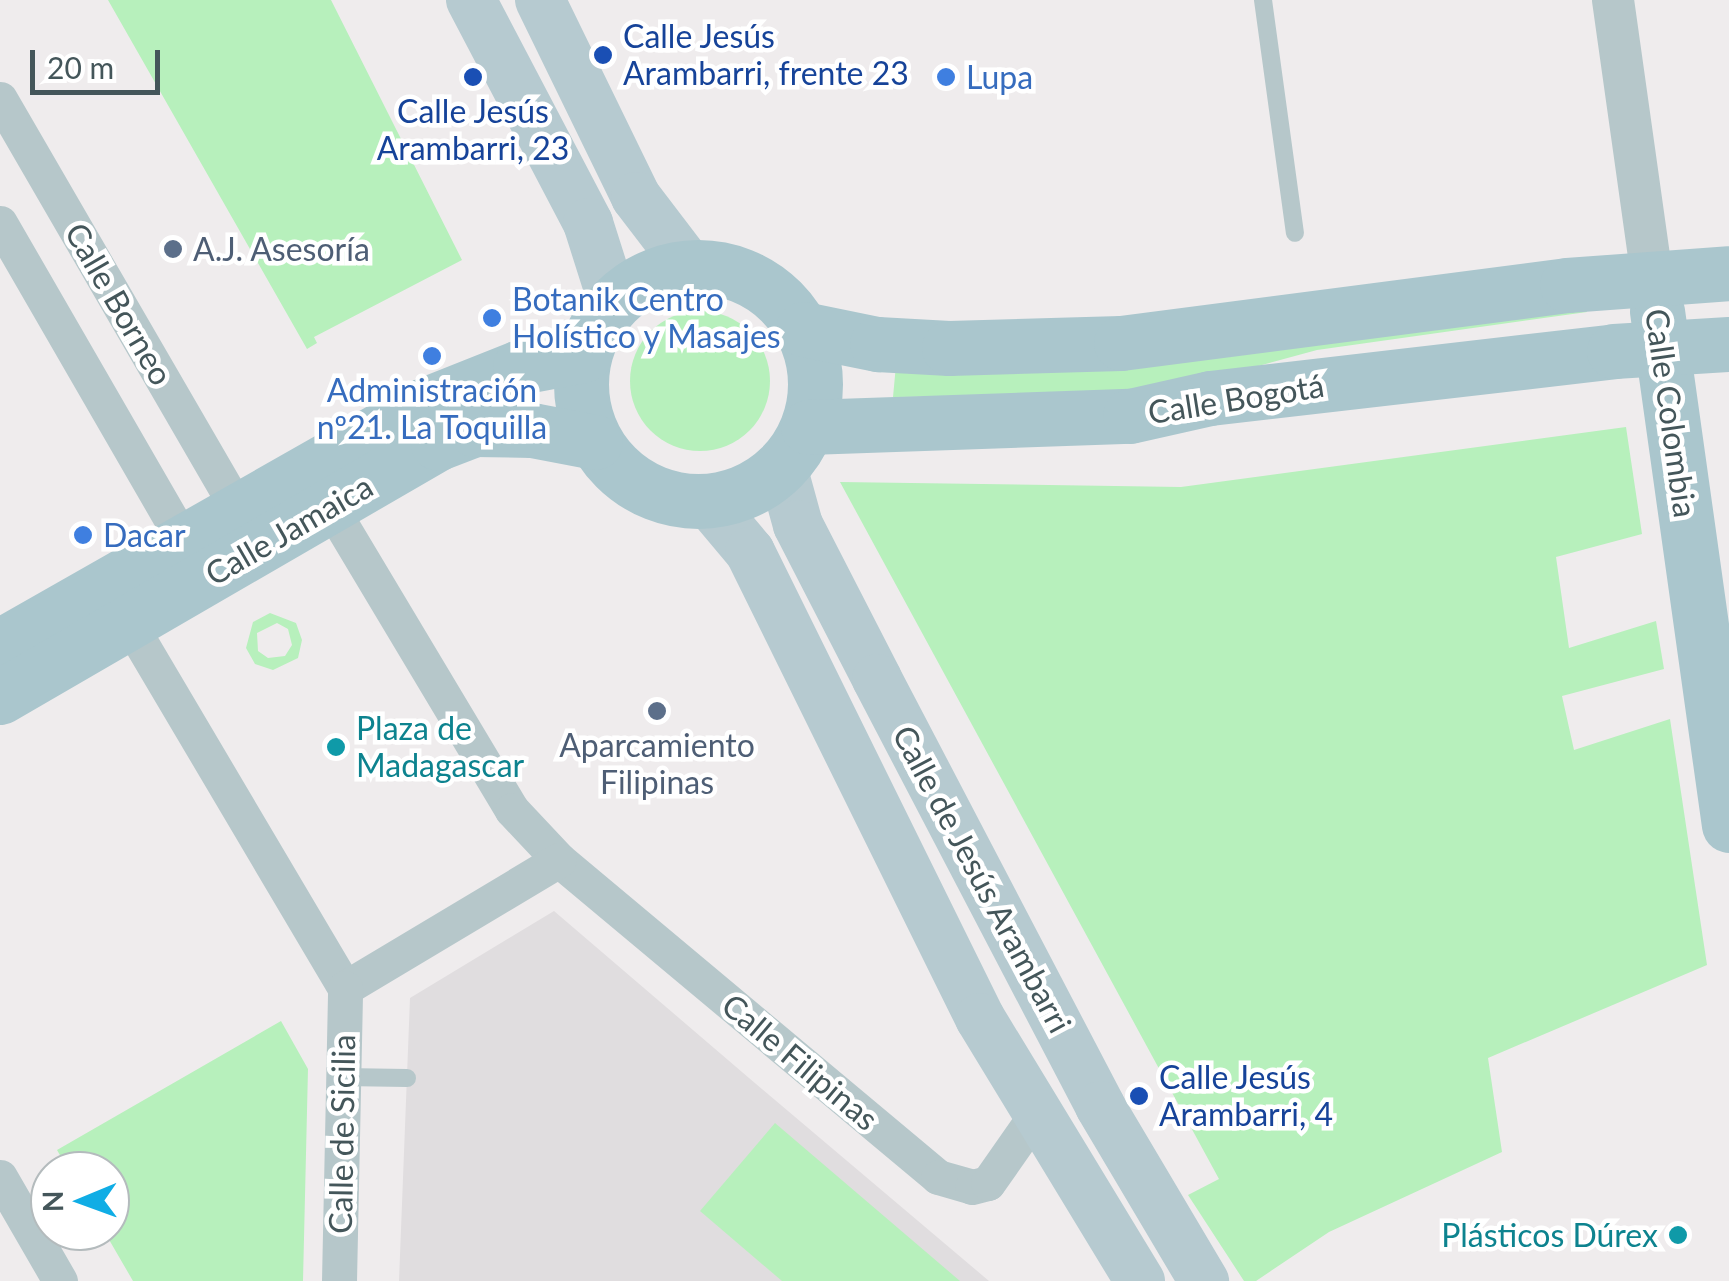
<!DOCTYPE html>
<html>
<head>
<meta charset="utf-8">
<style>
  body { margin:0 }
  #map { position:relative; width:1729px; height:1281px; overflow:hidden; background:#efeced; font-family:Lato,sans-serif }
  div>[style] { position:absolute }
  .education>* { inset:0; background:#e0dddf }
  .green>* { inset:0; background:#b7f0bc }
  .round { border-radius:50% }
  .service>* { height:18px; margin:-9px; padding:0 9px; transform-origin:9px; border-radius:9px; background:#b6c7ca }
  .minor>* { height:35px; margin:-17.5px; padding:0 17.5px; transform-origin:17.5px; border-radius:17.5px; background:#b6c7ca }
  .tertiary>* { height:42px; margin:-21px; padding:0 21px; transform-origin:21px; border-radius:21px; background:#b6c7ca }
  .secondary>* { height:50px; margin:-25px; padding:0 25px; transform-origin:25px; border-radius:25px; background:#b6cad0 }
  .primary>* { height:55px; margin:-27.5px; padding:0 27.5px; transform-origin:27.5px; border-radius:27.5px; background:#aac6cd }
  .primary>.ring { margin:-27.5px; padding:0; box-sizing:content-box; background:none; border:55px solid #aac6cd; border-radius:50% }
  .dots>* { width:28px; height:28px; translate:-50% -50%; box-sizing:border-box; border:5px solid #fff; border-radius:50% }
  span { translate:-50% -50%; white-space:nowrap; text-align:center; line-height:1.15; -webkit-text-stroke:9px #fff; paint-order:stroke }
  .transit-label { font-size:32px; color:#164399 }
  .left { translate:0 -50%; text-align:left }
  .shop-label { font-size:32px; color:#366cbe }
  .service-label { font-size:32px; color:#4e5e75 }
  .street-label { font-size:32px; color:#44565a }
  .culture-label { font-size:32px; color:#0d838f }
  .right { translate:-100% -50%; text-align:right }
  .north { position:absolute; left:30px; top:1151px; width:100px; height:100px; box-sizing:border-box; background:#fff; border:2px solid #b4bbbd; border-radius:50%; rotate:269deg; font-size:28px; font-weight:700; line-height:40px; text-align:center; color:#44565a }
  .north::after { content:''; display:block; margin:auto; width:35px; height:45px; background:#10ade5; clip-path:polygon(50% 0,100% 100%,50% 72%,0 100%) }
  .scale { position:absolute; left:30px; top:50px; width:130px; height:45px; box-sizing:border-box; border:5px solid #44565a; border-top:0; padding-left:12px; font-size:30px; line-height:35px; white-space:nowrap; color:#44565a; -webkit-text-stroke:8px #fff; paint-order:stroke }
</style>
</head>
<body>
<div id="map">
  <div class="education">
    <div style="clip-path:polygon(554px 911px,749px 1078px,989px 1281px,399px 1281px,410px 998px)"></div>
  </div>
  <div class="green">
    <div style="clip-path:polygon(108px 0,331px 0,462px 260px,314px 337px,317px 343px,307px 349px)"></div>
    <div style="clip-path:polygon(1585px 302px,1587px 312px,1317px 350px,1152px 395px,893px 397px,896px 365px)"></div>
    <div class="round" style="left:630px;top:311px;width:140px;height:140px"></div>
    <div style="clip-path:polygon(1626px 427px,1642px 534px,1556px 557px,1569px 648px,1656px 621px,1664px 669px,1562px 696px,1574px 750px,1670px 719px,1707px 965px,1488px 1058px,1502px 1152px,1329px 1232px,1256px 1281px,1244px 1281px,1188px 1195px,1219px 1179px,840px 482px,1181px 487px)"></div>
    <div style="clip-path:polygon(evenodd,270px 613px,296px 623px,302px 640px,298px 658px,273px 670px,255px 664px,246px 648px,253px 622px,270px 613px,277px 623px,288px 629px,292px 645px,285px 656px,268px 658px,258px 651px,257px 633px,277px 623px)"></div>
    <div style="clip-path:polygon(281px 1021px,308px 1069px,303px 1281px,133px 1281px,104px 1231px,110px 1231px,110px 1171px,69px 1171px,57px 1150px)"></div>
    <div style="clip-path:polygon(775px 1123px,960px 1281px,782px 1281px,700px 1211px)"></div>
  </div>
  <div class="service">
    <div style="left:1263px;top:0;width:235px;rotate:82.2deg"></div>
    <div style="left:343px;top:1077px;width:64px;rotate:0.9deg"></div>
  </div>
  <div class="minor">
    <div style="left:0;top:99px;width:474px;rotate:59.9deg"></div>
    <div style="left:0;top:223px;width:368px;rotate:60deg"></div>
    <div style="left:330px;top:506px;width:354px;rotate:59.1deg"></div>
    <div style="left:512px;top:810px;width:69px;rotate:46.8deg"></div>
    <div style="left:559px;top:860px;width:494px;rotate:39.9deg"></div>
    <div style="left:938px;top:1177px;width:35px;rotate:16deg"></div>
    <div style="left:972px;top:1187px;width:16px;rotate:-14deg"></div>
    <div style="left:988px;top:1183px;width:82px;rotate:-55deg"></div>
    <div style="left:129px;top:623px;width:424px;rotate:59.4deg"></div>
    <div style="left:345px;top:988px;width:249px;rotate:-30.9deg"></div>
    <div style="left:0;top:1177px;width:120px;rotate:60deg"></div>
    <div style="left:339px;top:1281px;width:293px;rotate:-88.8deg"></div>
  </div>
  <div class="tertiary">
    <div style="left:1613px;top:0;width:281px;rotate:82deg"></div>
  </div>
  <div class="secondary">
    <div style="left:471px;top:0;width:252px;rotate:62.3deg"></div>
    <div style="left:588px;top:223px;width:83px;rotate:72.4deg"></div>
    <div style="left:540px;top:0;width:219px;rotate:64deg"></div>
    <div style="left:636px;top:197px;width:86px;rotate:52.6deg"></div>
    <div style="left:782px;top:467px;width:60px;rotate:74.6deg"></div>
    <div style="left:798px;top:525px;width:173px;rotate:62.8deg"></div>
    <div style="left:877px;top:679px;width:482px;rotate:62.4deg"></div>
    <div style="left:1100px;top:1106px;width:204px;rotate:59.3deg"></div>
    <div style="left:708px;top:502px;width:65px;rotate:50deg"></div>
    <div style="left:750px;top:552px;width:520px;rotate:63.73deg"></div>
    <div style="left:980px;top:1018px;width:308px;rotate:58.7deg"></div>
  </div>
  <div class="primary">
    <div class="ring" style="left:581px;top:267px;width:179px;height:179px"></div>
    <div style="left:1657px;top:311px;width:519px;rotate:82.03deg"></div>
    <div style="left:803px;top:329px;width:76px;rotate:11.5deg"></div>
    <div style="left:877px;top:344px;width:72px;rotate:3.2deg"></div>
    <div style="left:949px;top:348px;width:172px;rotate:-1.7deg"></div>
    <div style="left:1121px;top:343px;width:450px;rotate:-7.4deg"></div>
    <div style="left:1567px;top:285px;width:162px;rotate:-4.2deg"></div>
    <div style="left:808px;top:427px;width:322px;rotate:-2deg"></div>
    <div style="left:1130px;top:416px;width:82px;rotate:-12.7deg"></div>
    <div style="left:1210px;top:398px;width:407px;rotate:-6.6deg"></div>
    <div style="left:1614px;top:351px;width:115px;rotate:-3.5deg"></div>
    <div style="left:0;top:646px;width:488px;rotate:-29.6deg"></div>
    <div style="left:424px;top:405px;width:103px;rotate:-21.6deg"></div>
    <div style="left:520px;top:367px;width:65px;rotate:-10.6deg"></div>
    <div style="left:0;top:697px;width:506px;rotate:-30.11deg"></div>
    <div style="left:438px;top:443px;width:39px;rotate:-21deg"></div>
    <div style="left:474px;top:429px;width:58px;rotate:1deg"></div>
    <div style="left:532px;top:430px;width:64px;rotate:10.8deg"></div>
  </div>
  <div class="dots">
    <div style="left:603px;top:55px;background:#1a4fb4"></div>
    <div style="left:473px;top:77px;background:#1a4fb4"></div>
    <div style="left:946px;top:77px;background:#3f7fe0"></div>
    <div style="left:173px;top:249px;background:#5c6f8a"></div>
    <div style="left:492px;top:318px;background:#3f7fe0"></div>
    <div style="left:432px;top:356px;background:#3f7fe0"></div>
    <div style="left:83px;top:535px;background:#3f7fe0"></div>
    <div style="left:657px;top:711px;background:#5c6f8a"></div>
    <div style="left:336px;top:747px;background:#0f9aa8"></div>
    <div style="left:1139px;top:1096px;background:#1a4fb4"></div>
    <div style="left:1678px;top:1235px;background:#0f9aa8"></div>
  </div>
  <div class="transit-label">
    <span class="left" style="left:623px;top:55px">Calle Jesús<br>Arambarri, frente 23</span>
    <span style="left:473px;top:130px">Calle Jesús<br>Arambarri, 23</span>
    <span class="left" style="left:1159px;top:1096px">Calle Jesús<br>Arambarri, 4</span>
  </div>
  <div class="shop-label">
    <span class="left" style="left:966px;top:77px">Lupa</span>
    <span class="left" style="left:512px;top:318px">Botanik Centro<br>Holístico y Masajes</span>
    <span style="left:432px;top:409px">Administración<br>nº21. La Toquilla</span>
    <span class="left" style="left:103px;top:535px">Dacar</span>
  </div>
  <div class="service-label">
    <span class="left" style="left:193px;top:249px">A.J. Asesoría</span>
    <span style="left:657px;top:764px">Aparcamiento<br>Filipinas</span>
  </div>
  <div class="street-label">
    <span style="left:119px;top:304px;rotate:60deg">Calle Borneo</span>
    <span style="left:1236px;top:399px;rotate:-9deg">Calle Bogotá</span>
    <span style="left:1671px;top:413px;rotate:82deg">Calle Colombia</span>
    <span style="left:289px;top:530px;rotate:-30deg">Calle Jamaica</span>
    <span style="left:982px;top:879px;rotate:62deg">Calle de Jesús Arambarri</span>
    <span style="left:800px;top:1062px;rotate:40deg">Calle Filipinas</span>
    <span style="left:342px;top:1134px;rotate:-89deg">Calle de Sicilia</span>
  </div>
  <div class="culture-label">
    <span class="left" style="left:356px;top:747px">Plaza de<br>Madagascar</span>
    <span class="right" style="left:1658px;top:1235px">Plásticos Dúrex</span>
  </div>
  <div class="north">N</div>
  <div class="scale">20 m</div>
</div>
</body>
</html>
